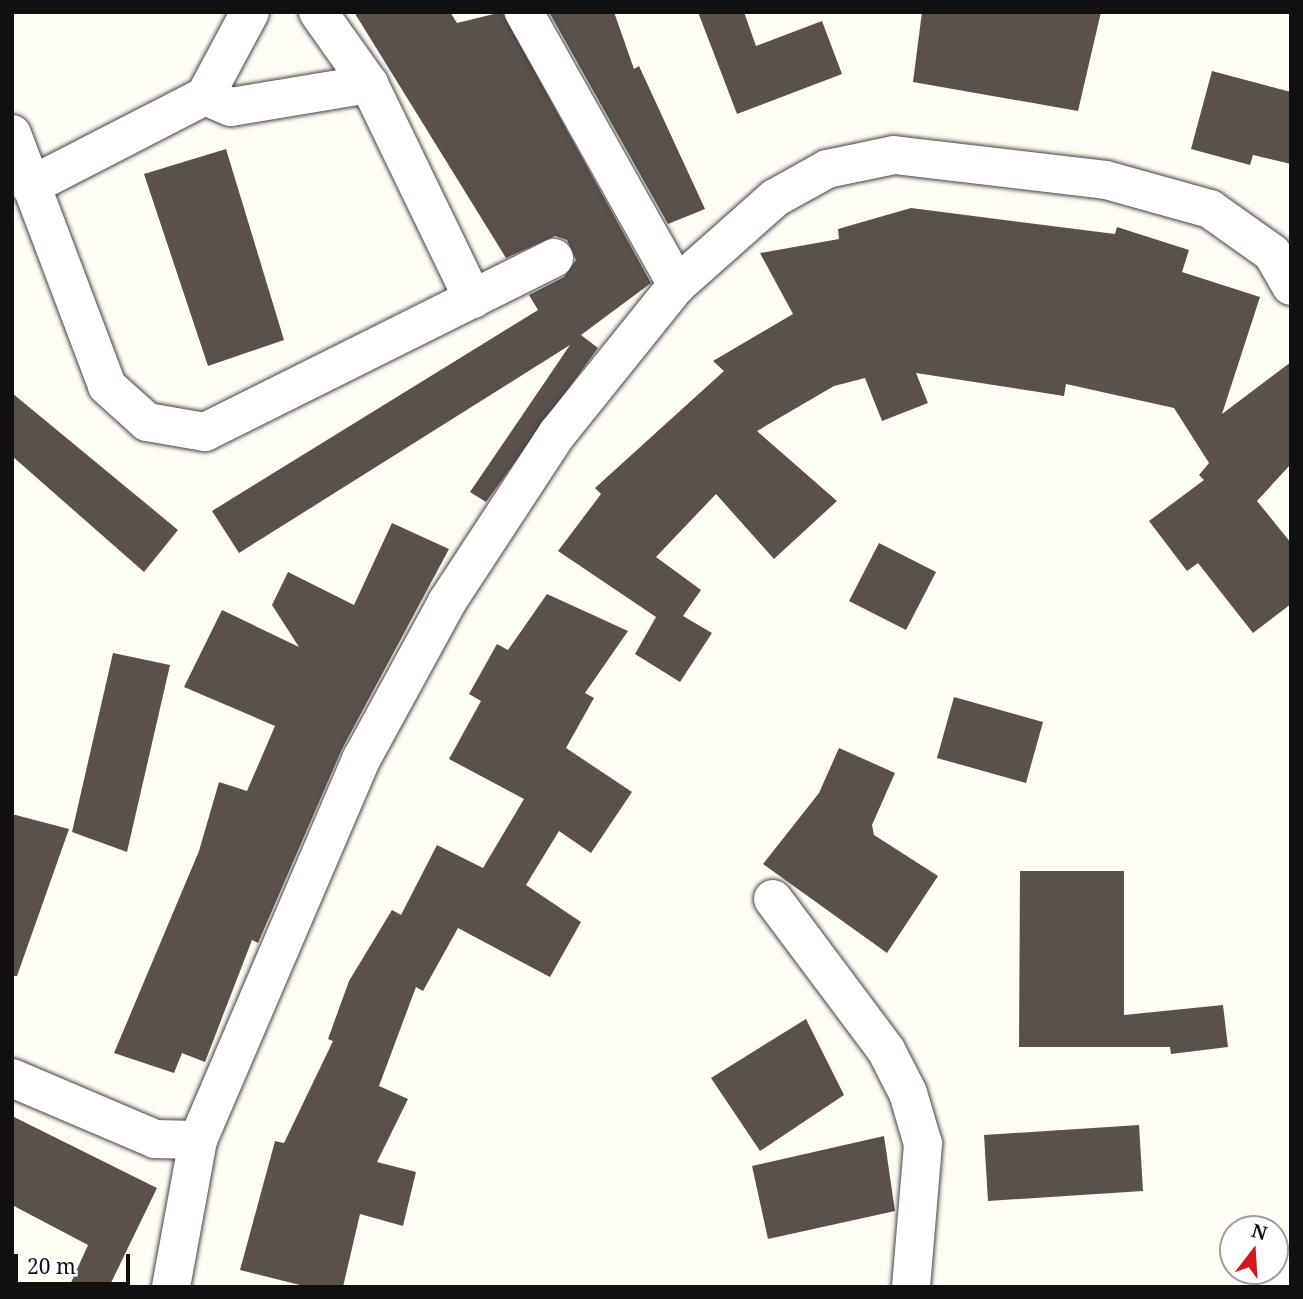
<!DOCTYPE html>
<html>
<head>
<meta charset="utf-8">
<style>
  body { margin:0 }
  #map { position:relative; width:1303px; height:1299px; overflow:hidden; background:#fffdf4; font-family:"Noto Serif",serif }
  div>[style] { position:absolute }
  .building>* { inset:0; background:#5b514b }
  .roads { filter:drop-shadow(0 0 2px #434343) drop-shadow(0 0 2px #434343) }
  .minor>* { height:38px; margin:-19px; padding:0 19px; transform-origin:19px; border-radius:19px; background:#fff }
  span { translate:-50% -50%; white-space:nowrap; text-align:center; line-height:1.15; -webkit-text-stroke:7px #fff; paint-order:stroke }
  .frame { position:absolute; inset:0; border:14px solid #101010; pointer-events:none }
  .north { position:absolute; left:1219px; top:1215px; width:70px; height:70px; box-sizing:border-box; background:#fff; border:2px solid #9f9f9f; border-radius:50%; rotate:17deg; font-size:19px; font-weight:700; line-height:28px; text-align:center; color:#101010 }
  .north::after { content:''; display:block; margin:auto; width:24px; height:32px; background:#d2171e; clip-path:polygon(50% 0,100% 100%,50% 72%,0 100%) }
  .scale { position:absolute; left:14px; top:1254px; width:116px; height:32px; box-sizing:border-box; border:4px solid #101010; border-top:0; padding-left:9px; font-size:21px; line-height:24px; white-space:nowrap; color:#101010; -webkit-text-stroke:5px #fff; paint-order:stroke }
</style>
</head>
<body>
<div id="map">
  <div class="building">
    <div style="clip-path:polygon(354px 12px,450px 12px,457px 23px,502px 12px,651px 283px,581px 335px,598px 348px,486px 502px,470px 492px,570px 345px,239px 553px,212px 511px,538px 310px,529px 295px,564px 277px,576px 260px,567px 240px,555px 236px,506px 258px)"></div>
    <div style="clip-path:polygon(549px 12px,614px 12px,634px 69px,639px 66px,705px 209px,668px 224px)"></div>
    <div style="clip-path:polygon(698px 12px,744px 12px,756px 46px,822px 21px,842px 74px,737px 114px)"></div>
    <div style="clip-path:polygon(922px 12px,1101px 12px,1078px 111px,913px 82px)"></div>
    <div style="clip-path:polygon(1212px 71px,1291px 92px,1291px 164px,1253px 155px,1250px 165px,1191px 149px)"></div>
    <div style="clip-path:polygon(226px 149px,284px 340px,208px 366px,144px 174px)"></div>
    <div style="clip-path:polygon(911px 208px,1115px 234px,1117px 227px,1189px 250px,1182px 272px,1260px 297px,1222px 414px,1291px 362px,1291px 464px,1257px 501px,1291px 543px,1291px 604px,1253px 633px,1198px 563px,1187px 571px,1149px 521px,1204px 480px,1199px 475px,1209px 463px,1174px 408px,1066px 384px,1064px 396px,916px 373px,928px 403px,882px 421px,865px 378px,834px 386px,757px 431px,837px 501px,774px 559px,716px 494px,656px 557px,701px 590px,683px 616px,712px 633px,680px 682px,635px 654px,656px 617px,558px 551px,601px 494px,595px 488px,724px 371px,713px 361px,793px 314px,760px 253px,839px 239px,838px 229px)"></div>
    <div style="clip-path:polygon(12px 393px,178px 530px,144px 572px,12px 456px)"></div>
    <div style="clip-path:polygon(392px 523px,449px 549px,342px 749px,258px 943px,252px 940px,205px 1062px,182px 1053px,174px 1073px,114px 1053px,199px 851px,219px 782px,247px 791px,275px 726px,184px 687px,222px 610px,299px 647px,272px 605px,288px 572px,354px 605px)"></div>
    <div style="clip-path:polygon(879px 543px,936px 572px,906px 630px,849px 601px)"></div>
    <div style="clip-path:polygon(547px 594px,628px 631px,585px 693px,594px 698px,566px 748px,632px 792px,591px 853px,559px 831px,526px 885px,581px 922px,550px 977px,458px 928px,423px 991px,416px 987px,379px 1086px,408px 1099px,377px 1162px,416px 1172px,403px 1226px,360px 1214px,343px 1287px,308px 1287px,240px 1270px,275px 1141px,284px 1143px,333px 1041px,328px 1039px,349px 981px,392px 910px,401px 915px,437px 845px,483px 868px,524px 799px,449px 759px,481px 701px,469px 694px,497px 644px,508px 650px)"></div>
    <div style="clip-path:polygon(113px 653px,170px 665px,127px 852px,72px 832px)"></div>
    <div style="clip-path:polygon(954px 697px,1043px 722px,1026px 783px,937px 758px)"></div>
    <div style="clip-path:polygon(839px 748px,895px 773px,872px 825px,874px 835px,938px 876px,887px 953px,763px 864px,819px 793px)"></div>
    <div style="clip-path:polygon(12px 814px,69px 829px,17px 976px,12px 976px)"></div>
    <div style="clip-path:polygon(1020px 871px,1124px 871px,1124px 1015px,1223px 1005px,1228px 1047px,1171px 1054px,1170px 1047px,1019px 1047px)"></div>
    <div style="clip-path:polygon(806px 1019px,844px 1095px,760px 1151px,711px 1078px)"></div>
    <div style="clip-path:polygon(12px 1116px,157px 1188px,109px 1287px,69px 1287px,88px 1245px,12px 1205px)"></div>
    <div style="clip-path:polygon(1139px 1125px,1143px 1191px,988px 1201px,984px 1135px)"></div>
    <div style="clip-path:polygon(884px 1136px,895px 1211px,768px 1239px,752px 1166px)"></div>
  </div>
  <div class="roads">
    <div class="minor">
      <div style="left:318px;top:12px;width:88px;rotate:54.7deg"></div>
      <div style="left:369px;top:84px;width:239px;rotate:64.2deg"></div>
      <div style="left:205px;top:96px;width:28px;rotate:23deg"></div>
      <div style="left:231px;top:107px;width:140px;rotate:-9.5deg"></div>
      <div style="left:12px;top:134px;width:269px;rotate:69.3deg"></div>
      <div style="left:107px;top:386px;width:54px;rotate:42deg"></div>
      <div style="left:147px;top:422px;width:59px;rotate:9.8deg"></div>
      <div style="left:205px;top:432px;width:390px;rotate:-26.5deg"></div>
      <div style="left:30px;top:186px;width:197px;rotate:-27.2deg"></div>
      <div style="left:205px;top:96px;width:95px;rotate:-61.8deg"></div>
      <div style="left:677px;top:285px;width:131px;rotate:-41.6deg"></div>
      <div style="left:775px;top:198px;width:60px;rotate:-29.1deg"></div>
      <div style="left:827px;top:169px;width:68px;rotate:-11.8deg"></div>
      <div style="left:894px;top:155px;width:213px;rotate:6.7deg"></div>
      <div style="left:1106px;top:180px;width:108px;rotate:15.6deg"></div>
      <div style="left:1210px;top:209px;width:76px;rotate:35.4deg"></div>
      <div style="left:1272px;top:253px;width:38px;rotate:60deg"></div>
      <div style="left:773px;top:899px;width:189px;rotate:53.2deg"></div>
      <div style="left:886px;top:1050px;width:48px;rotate:62.9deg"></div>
      <div style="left:908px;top:1093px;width:53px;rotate:73.6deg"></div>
      <div style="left:923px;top:1144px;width:144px;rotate:94.8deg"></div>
      <div style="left:12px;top:1078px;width:155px;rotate:23.1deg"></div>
      <div style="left:155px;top:1139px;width:43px;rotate:1.3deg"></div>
      <div style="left:171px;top:1287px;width:149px;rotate:-79.6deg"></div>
      <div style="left:198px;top:1140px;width:416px;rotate:-66.8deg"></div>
      <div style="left:362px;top:758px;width:178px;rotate:-61.4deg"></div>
      <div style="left:447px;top:602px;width:201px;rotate:-56.8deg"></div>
      <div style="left:557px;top:434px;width:191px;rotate:-51.2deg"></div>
      <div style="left:677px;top:285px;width:313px;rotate:-119.3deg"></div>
    </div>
  </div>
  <div class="frame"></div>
  <div class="north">N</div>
  <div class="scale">20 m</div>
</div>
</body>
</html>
